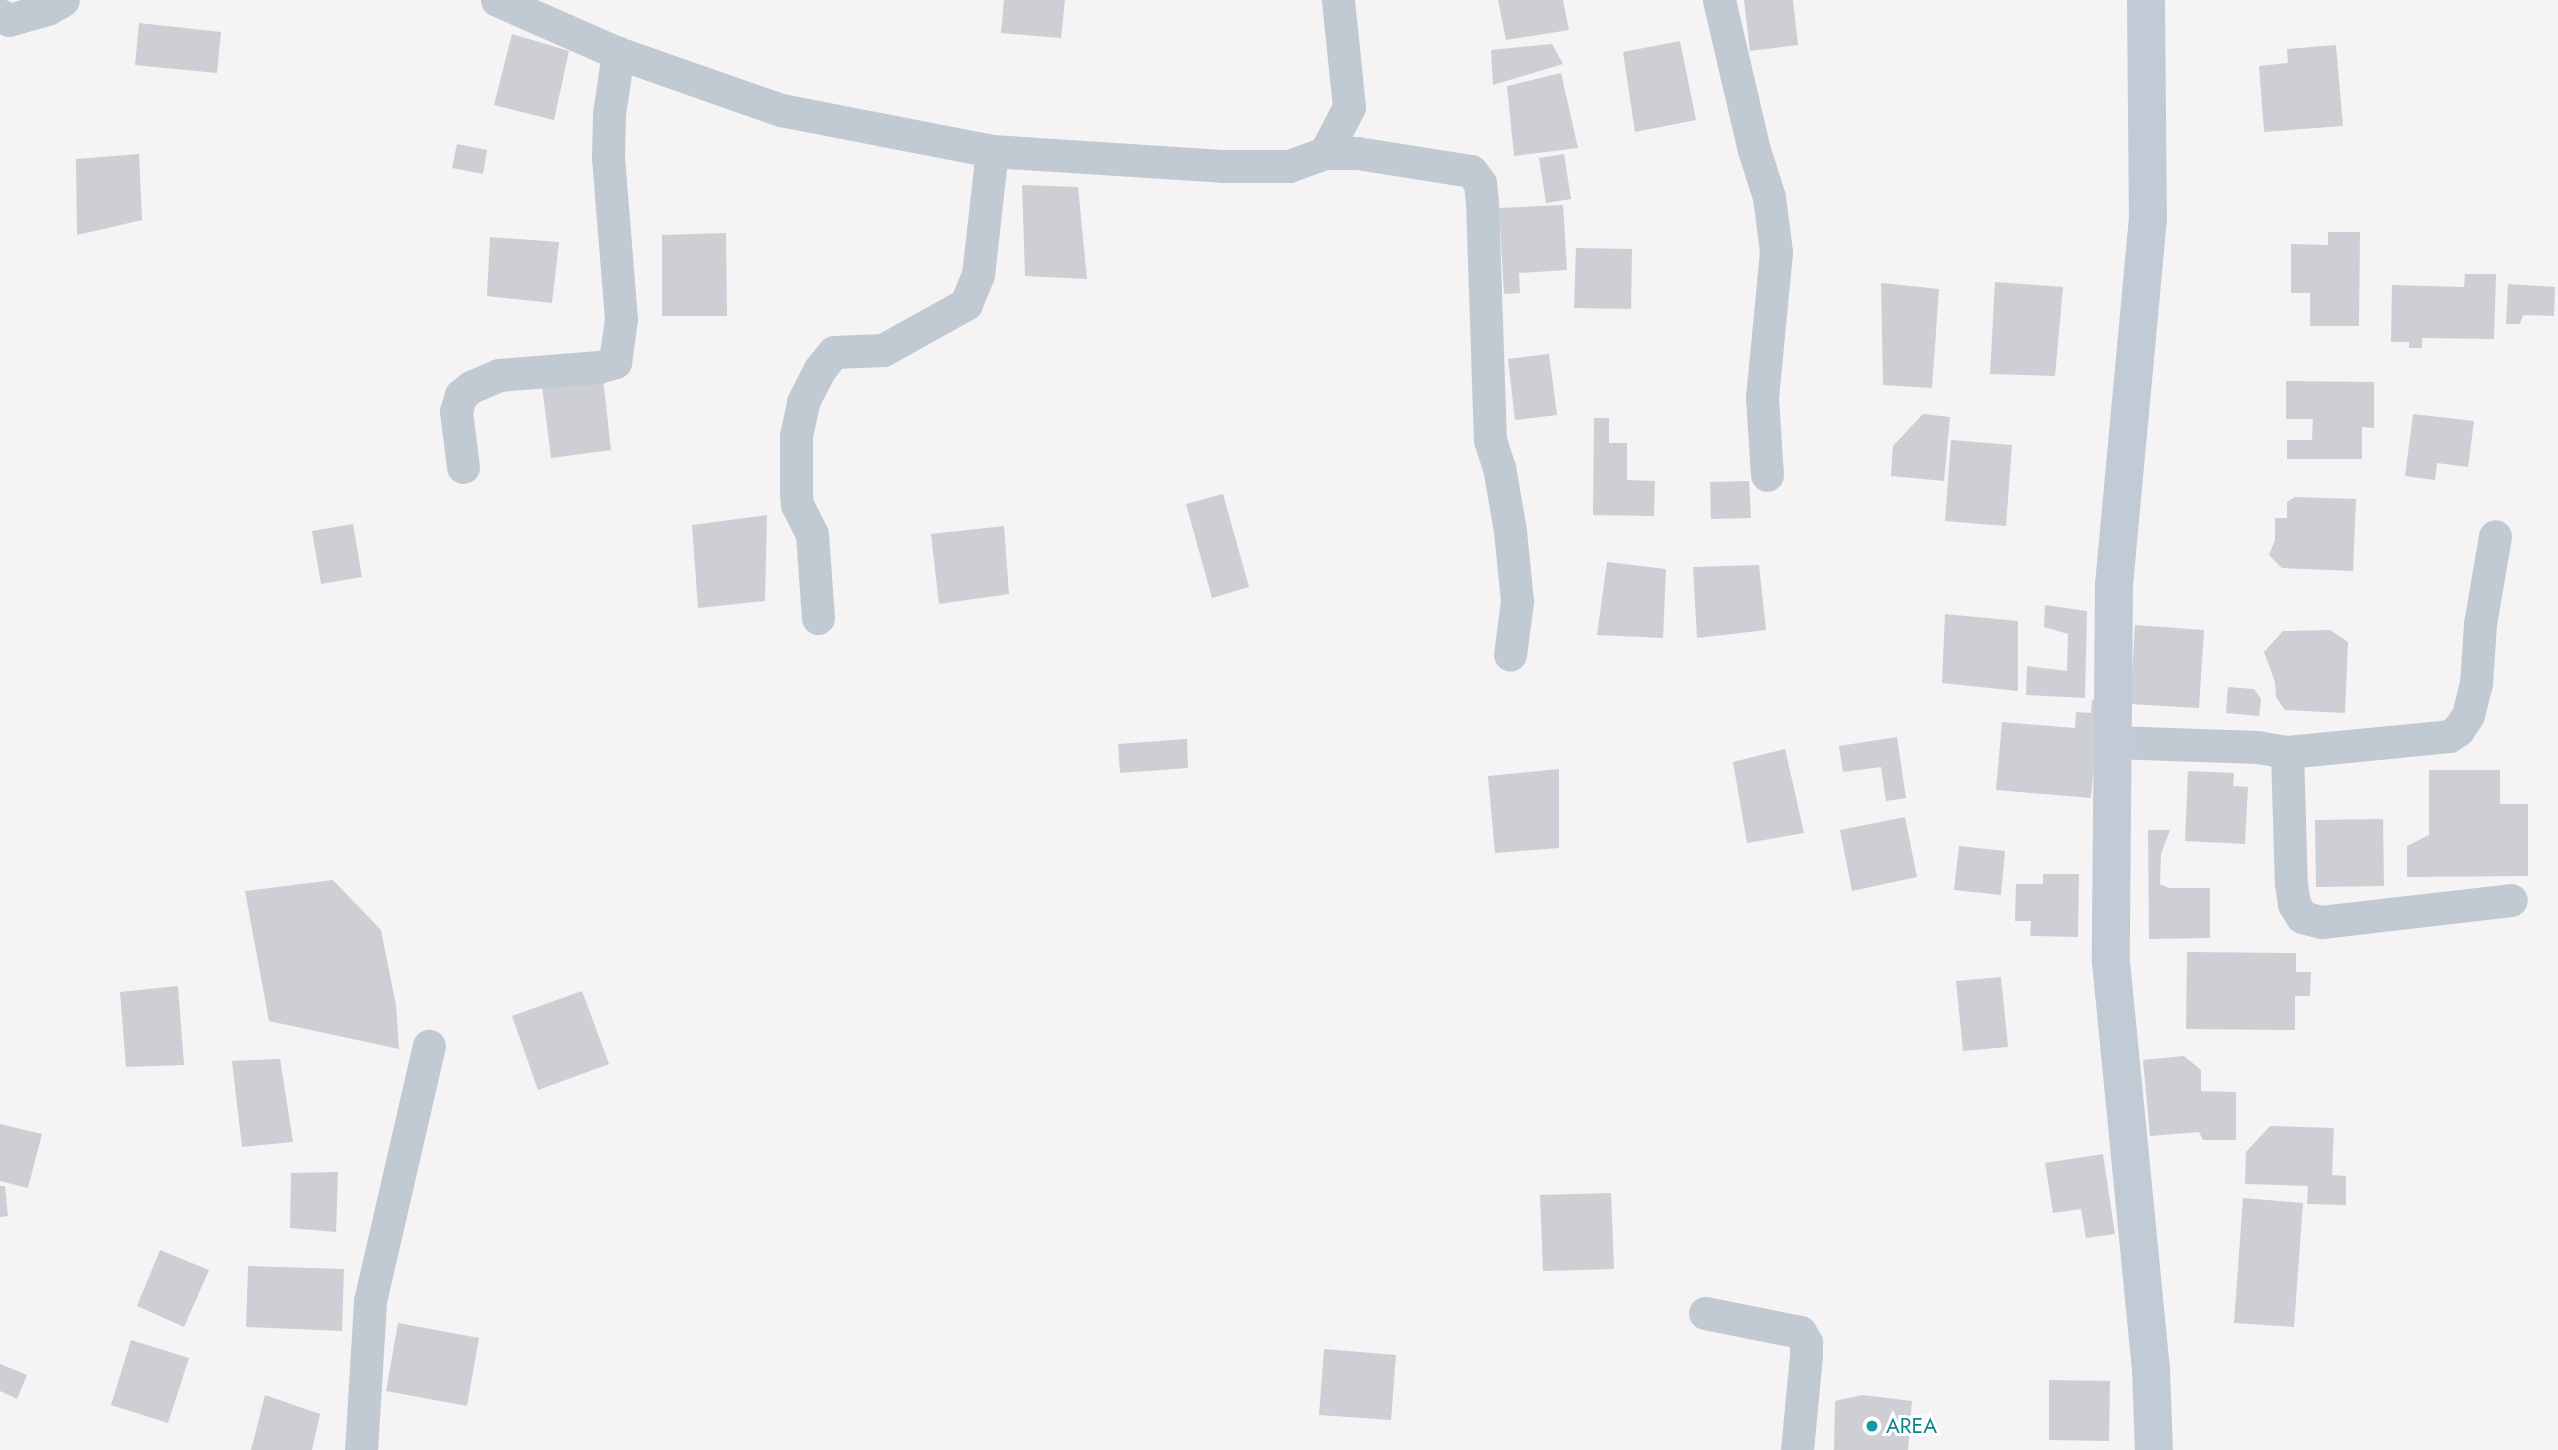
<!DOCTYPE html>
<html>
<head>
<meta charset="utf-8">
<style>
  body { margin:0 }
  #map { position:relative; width:2558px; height:1450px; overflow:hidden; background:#f5f3f3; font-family:Jost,sans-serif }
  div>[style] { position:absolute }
  .building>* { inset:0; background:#cdcfd5 }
  .street>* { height:33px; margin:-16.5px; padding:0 16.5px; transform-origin:16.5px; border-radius:16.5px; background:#c1cad2 }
  .secondary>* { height:38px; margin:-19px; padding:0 19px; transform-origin:19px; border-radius:19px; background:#c1cbd6 }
  .dots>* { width:19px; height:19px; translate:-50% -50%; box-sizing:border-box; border:4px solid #fff; border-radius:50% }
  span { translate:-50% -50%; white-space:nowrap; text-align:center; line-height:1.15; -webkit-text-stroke:6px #fff; paint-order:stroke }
  .culture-label { font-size:21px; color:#0d838f }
  .left { translate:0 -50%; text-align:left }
</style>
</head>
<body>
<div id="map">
  <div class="building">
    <div style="clip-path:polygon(1004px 0,1065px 0,1061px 38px,1001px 33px)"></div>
    <div style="clip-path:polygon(1498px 0,1563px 0,1569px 30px,1506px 40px)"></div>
    <div style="clip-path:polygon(1744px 0,1793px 0,1798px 45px,1750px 51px)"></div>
    <div style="clip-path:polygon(139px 23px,221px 32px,217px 73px,135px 65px)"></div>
    <div style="clip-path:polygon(512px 34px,569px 51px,554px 120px,494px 105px)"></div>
    <div style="clip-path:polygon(1680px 41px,1696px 120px,1635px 132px,1623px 52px)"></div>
    <div style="clip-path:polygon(1552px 44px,1563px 64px,1493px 85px,1491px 50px)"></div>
    <div style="clip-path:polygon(2336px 45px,2343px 126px,2264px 132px,2259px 66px,2288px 63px,2287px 49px)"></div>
    <div style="clip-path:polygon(1561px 73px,1578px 148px,1514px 156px,1507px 86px)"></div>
    <div style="clip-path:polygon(457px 144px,487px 150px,483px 174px,452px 168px)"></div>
    <div style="clip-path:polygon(139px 154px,142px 220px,77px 235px,76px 159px)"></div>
    <div style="clip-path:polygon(1564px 154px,1571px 199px,1546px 203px,1539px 158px)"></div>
    <div style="clip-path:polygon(1022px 185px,1078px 187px,1087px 279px,1025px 276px)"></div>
    <div style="clip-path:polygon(1563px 205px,1567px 270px,1519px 273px,1520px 293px,1504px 294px,1499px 208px)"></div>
    <div style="clip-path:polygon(2328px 232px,2360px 232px,2359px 326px,2310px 326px,2310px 293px,2291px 293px,2291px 244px,2328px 245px)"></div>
    <div style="clip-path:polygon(726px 233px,727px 316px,662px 316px,662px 235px)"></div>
    <div style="clip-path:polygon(490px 237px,559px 242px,552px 303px,487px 296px)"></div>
    <div style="clip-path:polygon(1576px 248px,1632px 249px,1631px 309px,1574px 308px)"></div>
    <div style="clip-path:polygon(2465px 274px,2496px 274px,2494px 339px,2422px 338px,2422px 348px,2409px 348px,2409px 342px,2391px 342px,2392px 285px,2464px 287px)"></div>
    <div style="clip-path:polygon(1995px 282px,2063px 287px,2055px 376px,1990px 374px)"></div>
    <div style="clip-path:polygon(1881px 283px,1939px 289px,1932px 388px,1883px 385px)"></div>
    <div style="clip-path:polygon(2508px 284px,2555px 287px,2554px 316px,2523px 315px,2520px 324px,2506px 324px)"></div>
    <div style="clip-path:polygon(1549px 354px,1557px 415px,1515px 420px,1508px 359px)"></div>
    <div style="clip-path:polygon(603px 378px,611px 450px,551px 458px,542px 386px)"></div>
    <div style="clip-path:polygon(2286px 381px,2374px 382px,2374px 428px,2362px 427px,2362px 459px,2287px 459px,2287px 440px,2312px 440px,2313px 419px,2286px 419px)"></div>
    <div style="clip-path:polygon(1923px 414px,1950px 417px,1944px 481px,1891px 476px,1893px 446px)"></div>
    <div style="clip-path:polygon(2413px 414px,2474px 421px,2468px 467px,2437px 463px,2435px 480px,2405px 476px)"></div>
    <div style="clip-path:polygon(1594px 418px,1609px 418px,1609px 443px,1627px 443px,1627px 480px,1655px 481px,1654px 516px,1593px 515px)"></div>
    <div style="clip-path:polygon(1951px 440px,2012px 445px,2006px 526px,1945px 521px)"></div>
    <div style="clip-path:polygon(1749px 481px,1751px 518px,1711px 519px,1710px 482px)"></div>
    <div style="clip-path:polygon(1223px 494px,1249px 587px,1212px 598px,1186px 504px)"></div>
    <div style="clip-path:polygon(2295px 497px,2356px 499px,2353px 571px,2282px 568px,2269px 555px,2275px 540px,2275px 518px,2287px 518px,2287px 502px)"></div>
    <div style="clip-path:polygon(767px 515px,765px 601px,698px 608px,692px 525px)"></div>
    <div style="clip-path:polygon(353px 524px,362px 577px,321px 584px,312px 531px)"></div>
    <div style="clip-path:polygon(1004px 526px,1009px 594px,939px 604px,931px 534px)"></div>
    <div style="clip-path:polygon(1607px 562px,1666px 569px,1663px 638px,1597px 635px)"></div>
    <div style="clip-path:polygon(1759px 565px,1766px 630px,1697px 638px,1693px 567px)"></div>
    <div style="clip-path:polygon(2045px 605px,2087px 611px,2085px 698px,2026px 695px,2027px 666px,2067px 671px,2068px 634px,2044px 627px)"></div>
    <div style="clip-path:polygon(1945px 614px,2018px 621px,2018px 691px,1942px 683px)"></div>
    <div style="clip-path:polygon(2135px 625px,2204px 630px,2199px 708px,2130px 704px)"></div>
    <div style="clip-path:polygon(2330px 630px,2348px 642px,2345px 713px,2285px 710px,2276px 697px,2275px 682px,2264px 652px,2283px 631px)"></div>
    <div style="clip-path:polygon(2228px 687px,2254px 689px,2261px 699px,2259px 716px,2226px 713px)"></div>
    <div style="clip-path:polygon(2092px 700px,2099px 700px,2091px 798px,1996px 790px,2002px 722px,2075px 728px,2076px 712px,2091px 713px)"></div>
    <div style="clip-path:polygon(1897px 737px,1906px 798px,1886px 801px,1881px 767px,1843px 772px,1839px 746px)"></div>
    <div style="clip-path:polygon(1187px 739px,1188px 768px,1120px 773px,1118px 744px)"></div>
    <div style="clip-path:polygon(1785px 749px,1804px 833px,1747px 843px,1733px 762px)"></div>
    <div style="clip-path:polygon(1559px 769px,1559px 848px,1495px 853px,1488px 776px)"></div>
    <div style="clip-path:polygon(2429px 770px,2500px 770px,2500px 804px,2528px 804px,2528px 876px,2407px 877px,2407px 846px,2429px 835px)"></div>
    <div style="clip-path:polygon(2188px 771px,2234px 773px,2233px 786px,2248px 787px,2245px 844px,2185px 841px)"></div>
    <div style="clip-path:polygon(1905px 817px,1917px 877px,1852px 891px,1840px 830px)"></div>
    <div style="clip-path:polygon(2383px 819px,2384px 886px,2316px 887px,2315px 820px)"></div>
    <div style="clip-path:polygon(2148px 830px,2170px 830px,2161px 854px,2160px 884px,2169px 888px,2210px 888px,2210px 938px,2149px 939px)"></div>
    <div style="clip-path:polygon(1959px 846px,2005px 851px,2001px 895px,1954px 890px)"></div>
    <div style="clip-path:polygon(2043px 874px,2079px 874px,2078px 937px,2030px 936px,2031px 921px,2015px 921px,2016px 884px,2043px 884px)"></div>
    <div style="clip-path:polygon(333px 880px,381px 930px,396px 1005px,399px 1049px,269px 1021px,245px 891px)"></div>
    <div style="clip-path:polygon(2187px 952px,2296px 953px,2296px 972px,2311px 972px,2310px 996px,2295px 996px,2295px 1030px,2186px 1029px)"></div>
    <div style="clip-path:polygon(2001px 977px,2008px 1047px,1963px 1051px,1956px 981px)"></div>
    <div style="clip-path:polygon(178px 986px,184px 1065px,126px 1067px,120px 992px)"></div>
    <div style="clip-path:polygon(582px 991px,609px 1064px,538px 1090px,512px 1016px)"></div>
    <div style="clip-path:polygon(2184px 1056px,2201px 1070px,2201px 1091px,2236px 1092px,2236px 1140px,2203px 1140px,2199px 1132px,2150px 1136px,2143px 1060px)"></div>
    <div style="clip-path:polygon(280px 1059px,293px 1142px,242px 1147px,232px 1061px)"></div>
    <div style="clip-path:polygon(0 1124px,42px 1134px,28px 1188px,0 1181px)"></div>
    <div style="clip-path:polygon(2270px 1126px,2334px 1128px,2332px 1175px,2346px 1176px,2346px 1205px,2307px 1204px,2308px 1186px,2245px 1184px,2246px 1152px)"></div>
    <div style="clip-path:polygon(2103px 1154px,2115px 1234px,2086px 1238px,2081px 1209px,2053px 1213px,2045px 1163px)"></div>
    <div style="clip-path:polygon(338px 1172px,336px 1232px,290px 1228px,291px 1173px)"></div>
    <div style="clip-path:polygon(0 1186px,5px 1186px,8px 1216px,0 1217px)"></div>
    <div style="clip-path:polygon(1611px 1193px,1614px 1269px,1543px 1271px,1540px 1195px)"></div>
    <div style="clip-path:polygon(2243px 1198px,2303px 1203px,2294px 1327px,2234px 1323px)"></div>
    <div style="clip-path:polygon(160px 1250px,209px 1270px,184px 1327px,137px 1306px)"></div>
    <div style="clip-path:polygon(248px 1266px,344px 1269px,342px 1331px,246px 1327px)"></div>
    <div style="clip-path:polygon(398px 1323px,479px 1338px,467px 1406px,386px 1391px)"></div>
    <div style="clip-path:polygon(131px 1340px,189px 1358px,168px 1423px,111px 1405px)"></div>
    <div style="clip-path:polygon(1324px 1349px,1396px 1355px,1391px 1420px,1319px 1415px)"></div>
    <div style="clip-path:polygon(0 1364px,27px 1375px,17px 1399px,0 1391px)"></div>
    <div style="clip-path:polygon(2049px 1380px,2110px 1381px,2109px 1441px,2049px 1440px)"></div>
    <div style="clip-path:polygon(265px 1395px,320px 1414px,312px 1450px,251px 1450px)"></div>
    <div style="clip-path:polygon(1862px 1395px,1912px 1401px,1908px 1450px,1834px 1450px,1835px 1401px)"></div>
  </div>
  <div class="street">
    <div style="left:497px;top:0;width:132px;rotate:23.7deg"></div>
    <div style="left:618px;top:53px;width:173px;rotate:19.3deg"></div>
    <div style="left:781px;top:110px;width:215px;rotate:11deg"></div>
    <div style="left:992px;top:151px;width:230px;rotate:3.7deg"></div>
    <div style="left:1222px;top:166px;width:67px"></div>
    <div style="left:1289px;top:166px;width:38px;rotate:-20deg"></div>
    <div style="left:1325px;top:153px;width:32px"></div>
    <div style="left:1357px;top:153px;width:115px;rotate:9deg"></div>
    <div style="left:1471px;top:171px;width:15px;rotate:53deg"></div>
    <div style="left:1480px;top:183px;width:18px;rotate:84deg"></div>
    <div style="left:1482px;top:201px;width:239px;rotate:88.1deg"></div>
    <div style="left:1490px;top:440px;width:28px;rotate:72deg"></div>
    <div style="left:1499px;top:467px;width:65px;rotate:80.2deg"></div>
    <div style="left:1510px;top:531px;width:70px;rotate:84.3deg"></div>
    <div style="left:1517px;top:601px;width:54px;rotate:97.4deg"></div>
    <div style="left:1719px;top:0;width:154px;rotate:76.9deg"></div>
    <div style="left:1754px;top:150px;width:49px;rotate:72.3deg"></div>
    <div style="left:1769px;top:197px;width:55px;rotate:82.7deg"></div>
    <div style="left:1776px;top:252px;width:147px;rotate:95.5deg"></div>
    <div style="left:1762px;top:398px;width:77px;rotate:86.3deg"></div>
    <div style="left:0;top:15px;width:10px;rotate:29deg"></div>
    <div style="left:9px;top:20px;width:40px;rotate:-16deg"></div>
    <div style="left:47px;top:9px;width:18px;rotate:-29deg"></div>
    <div style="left:1325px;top:153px;width:52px;rotate:-62.4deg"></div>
    <div style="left:1349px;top:107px;width:108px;rotate:-95.9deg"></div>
    <div style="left:463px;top:467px;width:56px;rotate:-97.1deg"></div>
    <div style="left:456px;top:411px;width:17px;rotate:-73deg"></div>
    <div style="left:461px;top:395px;width:13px;rotate:-39deg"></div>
    <div style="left:471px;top:387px;width:30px;rotate:-23deg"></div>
    <div style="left:499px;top:375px;width:100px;rotate:-4.6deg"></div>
    <div style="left:599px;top:367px;width:17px;rotate:-17deg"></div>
    <div style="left:615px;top:362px;width:43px;rotate:-82.1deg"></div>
    <div style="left:621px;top:319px;width:162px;rotate:-94.6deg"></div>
    <div style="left:608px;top:158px;width:44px;rotate:-88.7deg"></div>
    <div style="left:609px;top:114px;width:62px;rotate:-81.6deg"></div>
    <div style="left:818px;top:618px;width:84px;rotate:-94.1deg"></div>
    <div style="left:812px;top:534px;width:33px;rotate:-117deg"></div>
    <div style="left:797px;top:505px;width:12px;rotate:-95deg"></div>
    <div style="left:796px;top:493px;width:57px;rotate:-90deg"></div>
    <div style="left:796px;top:436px;width:35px;rotate:-78deg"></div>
    <div style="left:803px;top:402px;width:37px;rotate:-63deg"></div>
    <div style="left:820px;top:369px;width:22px;rotate:-51deg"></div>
    <div style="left:834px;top:352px;width:49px;rotate:-2.3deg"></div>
    <div style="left:883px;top:350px;width:95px;rotate:-29deg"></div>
    <div style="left:966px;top:304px;width:31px;rotate:-68deg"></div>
    <div style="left:978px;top:275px;width:125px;rotate:-83.6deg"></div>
    <div style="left:2113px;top:742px;width:145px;rotate:2deg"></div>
    <div style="left:2258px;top:747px;width:29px;rotate:10deg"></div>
    <div style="left:2287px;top:752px;width:163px;rotate:-5.6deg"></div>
    <div style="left:2449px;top:736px;width:11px;rotate:-34deg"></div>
    <div style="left:2458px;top:730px;width:18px;rotate:-56deg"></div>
    <div style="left:2468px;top:715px;width:32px;rotate:-76deg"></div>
    <div style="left:2476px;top:684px;width:60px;rotate:-86.2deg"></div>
    <div style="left:2480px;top:624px;width:89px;rotate:-80.3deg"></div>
    <div style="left:2287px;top:752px;width:131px;rotate:88.3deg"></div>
    <div style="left:2291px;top:883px;width:21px;rotate:82deg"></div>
    <div style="left:2294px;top:904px;width:15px;rotate:58deg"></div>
    <div style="left:2302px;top:917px;width:20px;rotate:15deg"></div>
    <div style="left:2321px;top:922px;width:191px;rotate:-6.6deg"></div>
    <div style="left:1705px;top:1313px;width:97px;rotate:11.3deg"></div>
    <div style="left:1800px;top:1332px;width:12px;rotate:59deg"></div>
    <div style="left:1806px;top:1342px;width:13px;rotate:90deg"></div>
    <div style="left:1806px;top:1355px;width:95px;rotate:95.4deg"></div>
    <div style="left:361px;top:1450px;width:149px;rotate:-86.5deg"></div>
    <div style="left:370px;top:1301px;width:262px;rotate:-77deg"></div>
  </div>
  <div class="secondary">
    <div style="left:2146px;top:0;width:218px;rotate:89.5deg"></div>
    <div style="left:2148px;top:218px;width:369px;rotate:95.3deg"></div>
    <div style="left:2114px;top:585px;width:377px;rotate:90.5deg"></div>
    <div style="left:2111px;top:962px;width:410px;rotate:84.4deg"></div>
    <div style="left:2151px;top:1370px;width:80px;rotate:87.9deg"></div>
  </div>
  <div class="dots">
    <div style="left:1872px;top:1426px;background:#0f9aa8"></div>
  </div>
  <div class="culture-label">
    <span class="left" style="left:1886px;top:1426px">AREA</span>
  </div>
</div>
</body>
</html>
